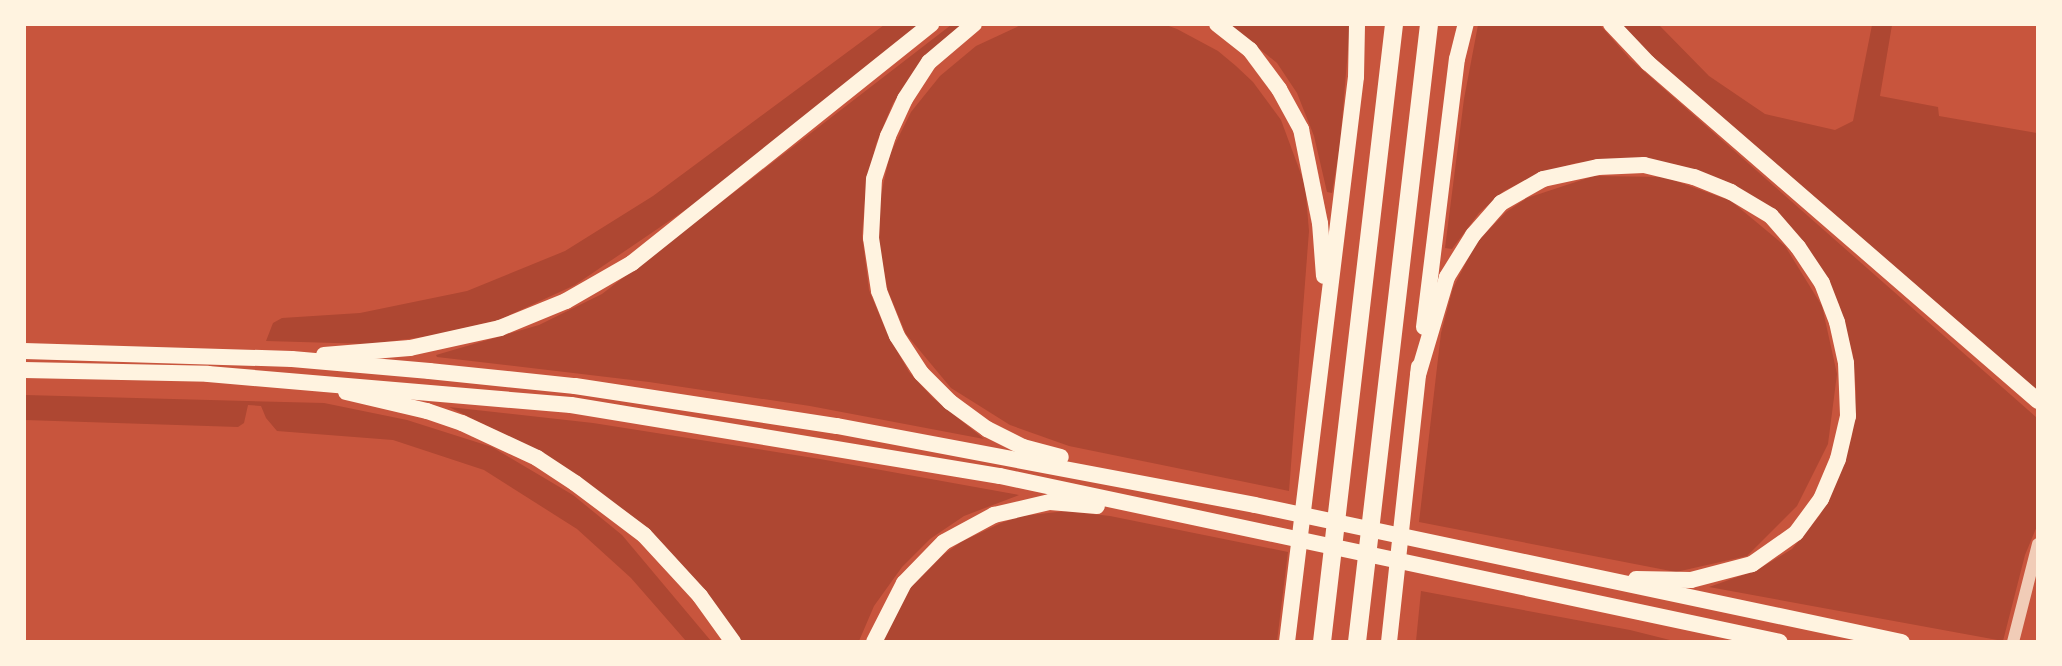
<!DOCTYPE html>
<html>
<head>
<meta charset="utf-8">
<style>
  body { margin:0 }
  #map { position:relative; width:2062px; height:666px; overflow:hidden; background:#c8553d; font-family:"Exo 2",sans-serif }
  div>[style] { position:absolute }
  .green>* { inset:0; background:#ae4732 }
  .tertiary>* { height:12px; margin:-6px; padding:0 6px; transform-origin:6px; border-radius:6px; background:#f1ccb7 }
  .trunk>* { height:16px; margin:-8px; padding:0 8px; transform-origin:8px; border-radius:8px; background:#fff3e0 }
  .motorway>* { height:18px; margin:-9px; padding:0 9px; transform-origin:9px; border-radius:9px; background:#fff3e0 }
  span { translate:-50% -50%; white-space:nowrap; text-align:center; line-height:1.15; -webkit-text-stroke:7px #fff3e0; paint-order:stroke }
  .frame { position:absolute; inset:0; border:26px solid #fff3e0; pointer-events:none }
</style>
</head>
<body>
<div id="map">
  <div class="green">
    <div style="clip-path:polygon(884px 25px,920px 25px,697px 202px,575px 285px,499px 320px,430px 336px,370px 344px,266px 341px,273px 323px,282px 318px,360px 313px,467px 291px,565px 251px,653px 196px)"></div>
    <div style="clip-path:polygon(951px 25px,968px 25px,916px 70px,893px 103px,876px 144px,866px 188px,862px 235px,869px 290px,887px 333px,909px 372px,933px 398px,984px 439px,810px 406px,649px 382px,437px 357px,436px 355px,539px 325px,602px 294px)"></div>
    <div style="clip-path:polygon(1021px 25px,1166px 25px,1177px 29px,1218px 51px,1236px 66px,1253px 82px,1281px 120px,1305px 185px,1309px 231px,1289px 491px,1069px 446px,1010px 425px,951px 388px,906px 334px,888px 291px,879px 246px,880px 199px,890px 154px,911px 112px,940px 76px,976px 46px)"></div>
    <div style="clip-path:polygon(1230px 25px,1350px 25px,1340px 145px,1332px 193px,1327px 192px,1314px 136px,1297px 93px,1277px 63px)"></div>
    <div style="clip-path:polygon(1478px 25px,1600px 25px,1630px 59px,2037px 418px,2037px 526px,2025px 555px,2003px 641px,1709px 587px,1757px 570px,1792px 549px,1820px 515px,1840px 475px,1852px 436px,1856px 391px,1853px 355px,1839px 304px,1820px 268px,1725px 182px,1678px 165px,1628px 158px,1576px 163px,1538px 174px,1504px 191px,1479px 213px,1452px 249px,1445px 248px,1464px 99px)"></div>
    <div style="clip-path:polygon(1622px 25px,1659px 25px,1709px 76px,1765px 114px,1835px 130px,1853px 121px,1872px 25px,1892px 25px,1880px 96px,1938px 107px,1939px 116px,2037px 133px,2037px 392px,1639px 45px)"></div>
    <div style="clip-path:polygon(1594px 176px,1665px 177px,1731px 201px,1785px 246px,1822px 306px,1837px 374px,1828px 444px,1797px 506px,1747px 556px,1676px 572px,1419px 522px,1441px 333px,1453px 288px,1476px 243px,1506px 212px,1527px 198px)"></div>
    <div style="clip-path:polygon(25px 395px,324px 403px,407px 420px,492px 447px,573px 495px,622px 535px,711px 641px,686px 641px,631px 578px,577px 529px,484px 470px,393px 440px,277px 431px,266px 418px,261px 406px,248px 405px,244px 423px,238px 427px,25px 420px)"></div>
    <div style="clip-path:polygon(449px 407px,593px 423px,820px 459px,1019px 495px,964px 516px,930px 539px,902px 567px,874px 606px,859px 641px,738px 641px,650px 537px,527px 446px)"></div>
    <div style="clip-path:polygon(1066px 511px,1110px 516px,1288px 552px,1277px 641px,882px 642px,900px 604px,912px 586px,943px 555px,961px 542px,1001px 523px,1022px 516px)"></div>
    <div style="clip-path:polygon(1421px 591px,1630px 630px,1674px 641px,1416px 641px)"></div>
  </div>
  <div class="tertiary">
    <div style="left:2013px;top:642px;width:101px;rotate:-75.7deg"></div>
  </div>
  <div class="trunk">
    <div style="left:974px;top:24px;width:59px;rotate:139.8deg"></div>
    <div style="left:929px;top:62px;width:44px;rotate:123deg"></div>
    <div style="left:905px;top:99px;width:41px;rotate:114.7deg"></div>
    <div style="left:888px;top:136px;width:45px;rotate:108deg"></div>
    <div style="left:874px;top:179px;width:59px;rotate:92.9deg"></div>
    <div style="left:871px;top:238px;width:54px;rotate:81.4deg"></div>
    <div style="left:879px;top:291px;width:48px;rotate:68.2deg"></div>
    <div style="left:897px;top:336px;width:44px;rotate:57deg"></div>
    <div style="left:921px;top:373px;width:41px;rotate:45deg"></div>
    <div style="left:950px;top:402px;width:46px;rotate:36.1deg"></div>
    <div style="left:987px;top:429px;width:40px;rotate:26.6deg"></div>
    <div style="left:1023px;top:447px;width:39px;rotate:15deg"></div>
    <div style="left:1217px;top:24px;width:42px;rotate:38.2deg"></div>
    <div style="left:1250px;top:50px;width:49px;rotate:53.4deg"></div>
    <div style="left:1279px;top:89px;width:46px;rotate:61.2deg"></div>
    <div style="left:1301px;top:129px;width:96px;rotate:78.6deg"></div>
    <div style="left:1320px;top:223px;width:53px;rotate:85.7deg"></div>
    <div style="left:1611px;top:24px;width:54px;rotate:46.5deg"></div>
    <div style="left:1648px;top:63px;width:516px;rotate:40.91deg"></div>
    <div style="left:1424px;top:327px;width:270px;rotate:-83deg"></div>
    <div style="left:1457px;top:59px;width:36px;rotate:-76deg"></div>
    <div style="left:24px;top:351px;width:268px;rotate:1.7deg"></div>
    <div style="left:292px;top:359px;width:138px;rotate:5deg"></div>
    <div style="left:429px;top:371px;width:147px;rotate:5.9deg"></div>
    <div style="left:575px;top:386px;width:265px;rotate:8.7deg"></div>
    <div style="left:837px;top:426px;width:425px;rotate:10.7deg"></div>
    <div style="left:1255px;top:505px;width:661px;rotate:11.96deg"></div>
    <div style="left:324px;top:355px;width:86px;rotate:-4.7deg"></div>
    <div style="left:410px;top:348px;width:92px;rotate:-12.5deg"></div>
    <div style="left:500px;top:328px;width:71px;rotate:-22.2deg"></div>
    <div style="left:566px;top:301px;width:76px;rotate:-29.9deg"></div>
    <div style="left:632px;top:263px;width:383px;rotate:-38.6deg"></div>
    <div style="left:24px;top:370px;width:184px;rotate:1.2deg"></div>
    <div style="left:208px;top:374px;width:364px;rotate:4.9deg"></div>
    <div style="left:571px;top:405px;width:435px;rotate:9.4deg"></div>
    <div style="left:1000px;top:476px;width:797px;rotate:12.01deg"></div>
    <div style="left:1418px;top:375px;width:102px;rotate:-73.5deg"></div>
    <div style="left:1447px;top:277px;width:49px;rotate:-58.2deg"></div>
    <div style="left:1473px;top:235px;width:43px;rotate:-48.8deg"></div>
    <div style="left:1501px;top:203px;width:48px;rotate:-29.7deg"></div>
    <div style="left:1543px;top:179px;width:56px;rotate:-12.3deg"></div>
    <div style="left:1598px;top:167px;width:46px;rotate:-2.5deg"></div>
    <div style="left:1644px;top:165px;width:51px;rotate:13.5deg"></div>
    <div style="left:1694px;top:177px;width:40px;rotate:22deg"></div>
    <div style="left:1731px;top:192px;width:47px;rotate:31deg"></div>
    <div style="left:1771px;top:216px;width:41px;rotate:48.9deg"></div>
    <div style="left:1798px;top:247px;width:43px;rotate:56.3deg"></div>
    <div style="left:1822px;top:283px;width:42px;rotate:69deg"></div>
    <div style="left:1837px;top:322px;width:42px;rotate:77.6deg"></div>
    <div style="left:1846px;top:363px;width:53px;rotate:87.8deg"></div>
    <div style="left:1848px;top:416px;width:44px;rotate:103.1deg"></div>
    <div style="left:1838px;top:459px;width:43px;rotate:113deg"></div>
    <div style="left:1821px;top:499px;width:42px;rotate:126.3deg"></div>
    <div style="left:1796px;top:533px;width:54px;rotate:144.8deg"></div>
    <div style="left:1752px;top:564px;width:63px;rotate:165.3deg"></div>
    <div style="left:1691px;top:580px;width:55px;rotate:-179deg"></div>
    <div style="left:346px;top:392px;width:83px;rotate:13.2deg"></div>
    <div style="left:427px;top:411px;width:37px;rotate:19deg"></div>
    <div style="left:462px;top:423px;width:83px;rotate:25deg"></div>
    <div style="left:537px;top:458px;width:45px;rotate:33.3deg"></div>
    <div style="left:575px;top:483px;width:86px;rotate:37deg"></div>
    <div style="left:644px;top:535px;width:83px;rotate:47.4deg"></div>
    <div style="left:700px;top:596px;width:57px;rotate:54.3deg"></div>
    <div style="left:874px;top:642px;width:66px;rotate:-63deg"></div>
    <div style="left:904px;top:583px;width:57px;rotate:-45.7deg"></div>
    <div style="left:944px;top:542px;width:57px;rotate:-28.4deg"></div>
    <div style="left:994px;top:515px;width:57px;rotate:-13.1deg"></div>
    <div style="left:1050px;top:502px;width:47px;rotate:4.9deg"></div>
    <div style="left:1287px;top:642px;width:569px;rotate:-83.04deg"></div>
    <div style="left:1356px;top:77px;width:53px;rotate:-88.9deg"></div>
    <div style="left:1389px;top:642px;width:277px;rotate:-83.8deg"></div>
  </div>
  <div class="motorway">
    <div style="left:1322px;top:642px;width:622px;rotate:-83.35deg"></div>
    <div style="left:1357px;top:642px;width:622px;rotate:-83.35deg"></div>
  </div>
  <div class="frame"></div>
</div>
</body>
</html>
